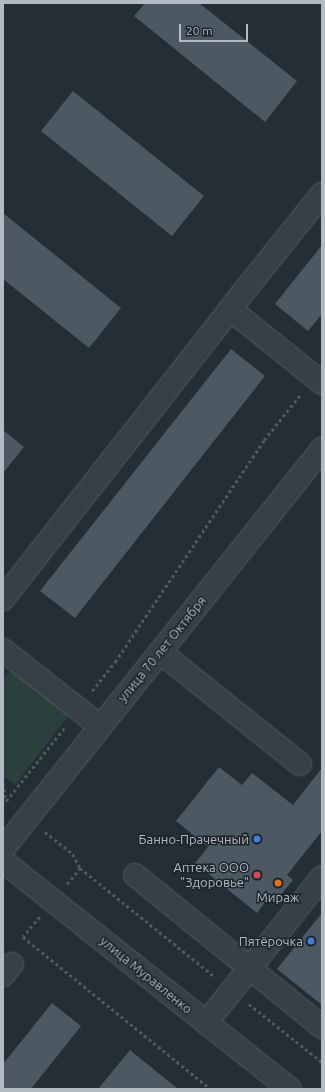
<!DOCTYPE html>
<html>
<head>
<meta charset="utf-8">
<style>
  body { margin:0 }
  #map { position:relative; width:325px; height:1092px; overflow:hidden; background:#232e36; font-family:Ubuntu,sans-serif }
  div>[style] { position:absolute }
  .green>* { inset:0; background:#2b3f3c }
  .building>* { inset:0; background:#4c5862 }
  .path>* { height:2.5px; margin-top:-1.25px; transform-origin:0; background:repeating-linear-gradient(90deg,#4a5b5b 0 3px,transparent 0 6px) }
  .roads { filter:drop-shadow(0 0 1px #555d65) drop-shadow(0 0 1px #555d65) }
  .minor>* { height:22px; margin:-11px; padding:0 11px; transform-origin:11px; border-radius:11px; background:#373f47 }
  .dots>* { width:11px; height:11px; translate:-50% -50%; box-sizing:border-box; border:2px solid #1c242c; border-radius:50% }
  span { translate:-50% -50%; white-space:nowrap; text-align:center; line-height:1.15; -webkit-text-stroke:3px #1c242c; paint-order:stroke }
  .street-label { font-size:13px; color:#b2bac3 }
  .poi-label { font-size:13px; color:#b2bac3 }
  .right { translate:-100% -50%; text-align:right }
  .frame { position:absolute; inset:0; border:4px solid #b2bac3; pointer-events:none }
  .scale { position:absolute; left:179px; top:24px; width:69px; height:18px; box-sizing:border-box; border:2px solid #b2bac3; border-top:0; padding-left:5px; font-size:12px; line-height:14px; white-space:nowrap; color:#b2bac3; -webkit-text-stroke:3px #1c242c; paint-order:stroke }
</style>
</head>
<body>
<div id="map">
  <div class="green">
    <div style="clip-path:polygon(13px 666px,72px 711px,15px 785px,3px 776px,3px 680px)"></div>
  </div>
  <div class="building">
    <div style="clip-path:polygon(145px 3px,199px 3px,297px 81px,265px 122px,134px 16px)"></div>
    <div style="clip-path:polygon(73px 91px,204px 196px,172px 236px,41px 131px)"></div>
    <div style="clip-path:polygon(3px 213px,121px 308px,89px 348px,3px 279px)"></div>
    <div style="clip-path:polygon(322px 245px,322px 314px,308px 331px,275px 304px)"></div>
    <div style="clip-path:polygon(231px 349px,265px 376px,75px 618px,40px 591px)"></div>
    <div style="clip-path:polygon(3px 430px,24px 447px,3px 473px)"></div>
    <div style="clip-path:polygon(219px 767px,242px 785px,252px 773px,293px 805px,322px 768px,322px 831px,287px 875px,293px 880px,275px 902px,269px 897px,257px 913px,195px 863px,208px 847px,176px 821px)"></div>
    <div style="clip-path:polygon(322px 913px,322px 1005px,277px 969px)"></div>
    <div style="clip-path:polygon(52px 1003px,81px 1026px,31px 1089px,3px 1089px,3px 1064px)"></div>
    <div style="clip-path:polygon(130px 1050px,178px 1089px,98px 1089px)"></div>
  </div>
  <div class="path">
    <div style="left:92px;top:691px;width:37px;rotate:-52deg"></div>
    <div style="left:115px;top:662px;width:267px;rotate:-56.1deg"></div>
    <div style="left:264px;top:440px;width:59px;rotate:-51.2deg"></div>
    <div style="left:3px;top:783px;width:18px;rotate:81deg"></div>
    <div style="left:6px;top:801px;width:95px;rotate:-51.4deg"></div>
    <div style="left:45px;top:832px;width:36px;rotate:38deg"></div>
    <div style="left:73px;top:854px;width:16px;rotate:63deg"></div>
    <div style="left:80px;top:868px;width:174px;rotate:38.9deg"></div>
    <div style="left:67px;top:884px;width:21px;rotate:-51deg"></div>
    <div style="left:40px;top:917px;width:26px;rotate:130deg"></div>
    <div style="left:23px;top:937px;width:242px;rotate:39deg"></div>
    <div style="left:249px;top:1004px;width:93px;rotate:38.5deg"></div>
  </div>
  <div class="roads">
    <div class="minor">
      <div style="left:322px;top:194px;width:147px;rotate:128.7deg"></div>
      <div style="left:230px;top:309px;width:118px;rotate:38.8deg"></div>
      <div style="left:3px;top:599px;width:368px;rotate:-51.9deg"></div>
      <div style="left:3px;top:650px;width:123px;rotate:38.1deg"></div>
      <div style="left:160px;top:652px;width:179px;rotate:38.7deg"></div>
      <div style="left:3px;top:849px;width:512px;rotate:-51.43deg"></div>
      <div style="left:3px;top:861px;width:367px;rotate:38.5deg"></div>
      <div style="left:135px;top:875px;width:241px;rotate:39.1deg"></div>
      <div style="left:3px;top:975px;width:14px;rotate:-51deg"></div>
      <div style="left:206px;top:1023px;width:186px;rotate:-51.5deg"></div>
    </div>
  </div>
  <div class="dots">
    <div style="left:257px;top:839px;background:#3f7fe0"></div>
    <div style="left:257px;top:875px;background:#e0444e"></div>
    <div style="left:278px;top:883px;background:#e8710a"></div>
    <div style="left:311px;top:941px;background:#3f7fe0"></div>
  </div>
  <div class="street-label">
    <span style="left:162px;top:649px;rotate:-51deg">улица 70 лет Октября</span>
    <span style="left:146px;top:975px;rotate:39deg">улица Муравленко</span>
  </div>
  <div class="poi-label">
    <span class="right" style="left:249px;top:839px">Банно-Прачечный</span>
    <span class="right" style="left:249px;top:875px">Аптека ООО<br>"Здоровье"</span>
    <span style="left:278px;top:897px">Мираж</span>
    <span class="right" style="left:303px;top:941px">Пятёрочка</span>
  </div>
  <div class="frame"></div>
  <div class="scale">20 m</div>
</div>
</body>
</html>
